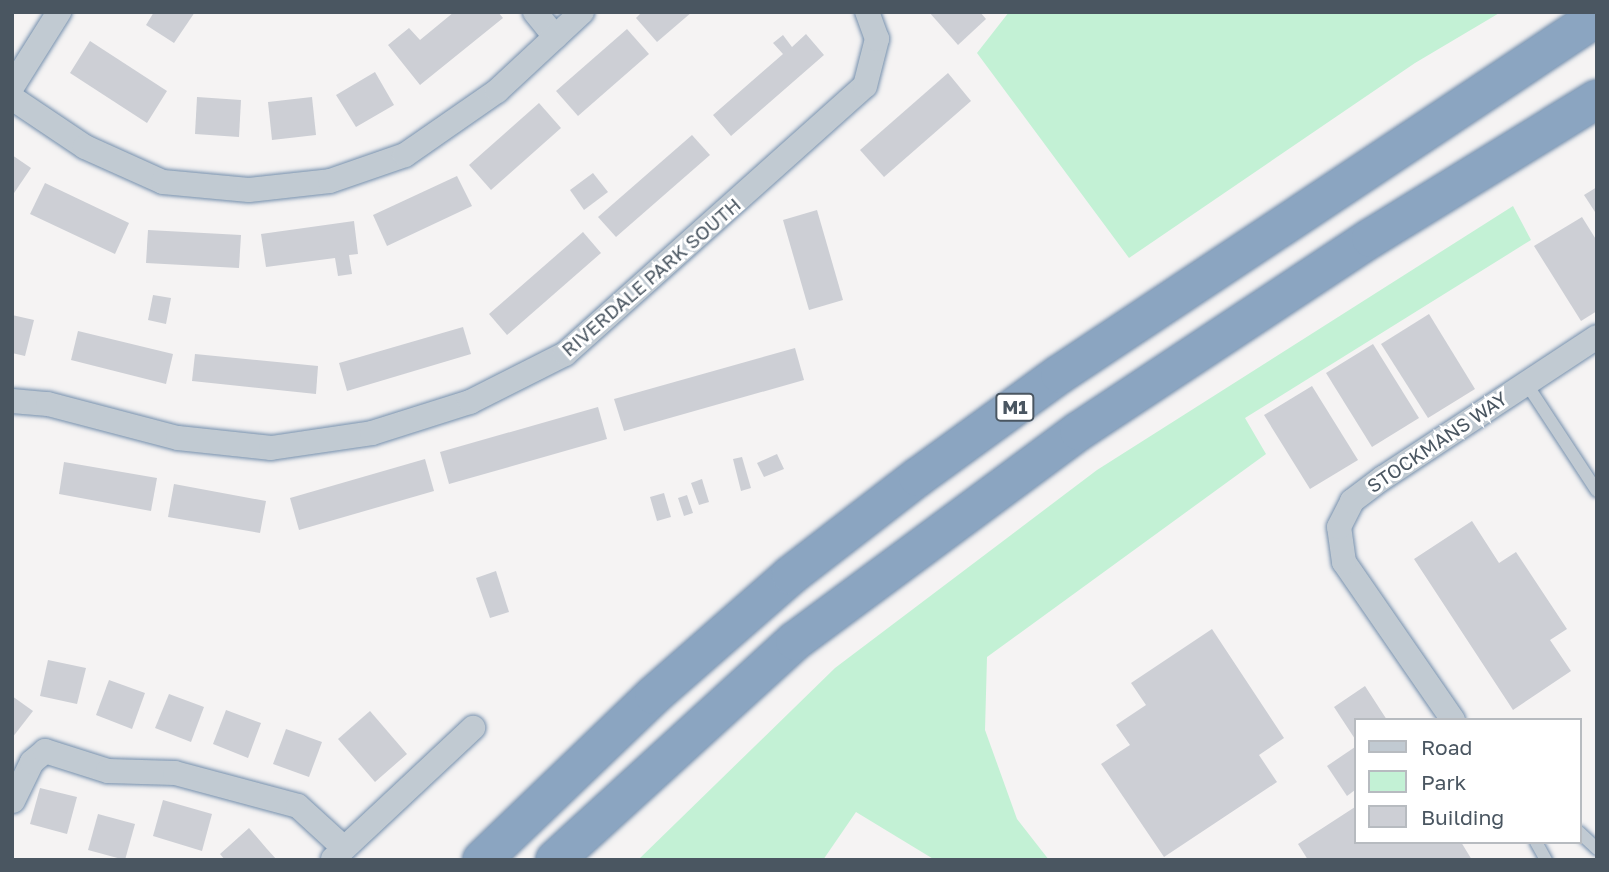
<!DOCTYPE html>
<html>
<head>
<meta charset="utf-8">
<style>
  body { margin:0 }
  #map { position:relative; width:1609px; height:872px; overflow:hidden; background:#f5f3f3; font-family:"Golos Text",sans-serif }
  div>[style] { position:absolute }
  .green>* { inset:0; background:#c3f1d5 }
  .building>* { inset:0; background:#cdcfd5 }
  .roads { filter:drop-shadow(0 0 2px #7690ad) drop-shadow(0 0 2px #7690ad) }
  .lane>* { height:12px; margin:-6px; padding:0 6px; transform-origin:6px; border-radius:6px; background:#c1cad2 }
  .street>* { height:24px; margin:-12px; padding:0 12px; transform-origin:12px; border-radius:12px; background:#c1cad2 }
  .highway>* { height:38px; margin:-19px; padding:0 19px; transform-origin:19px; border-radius:19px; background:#8ba5c1 }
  span { translate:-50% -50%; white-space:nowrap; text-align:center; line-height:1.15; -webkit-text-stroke:6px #fff; paint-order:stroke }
  .shield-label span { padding:2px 5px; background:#fff; border:2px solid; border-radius:5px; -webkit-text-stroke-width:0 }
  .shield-label { font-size:18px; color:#4a5661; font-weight:700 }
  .street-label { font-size:19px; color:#4a5661 }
  .frame { position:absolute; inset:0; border:14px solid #4a5661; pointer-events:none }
  .legend { position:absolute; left:1354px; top:718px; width:228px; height:126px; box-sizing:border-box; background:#fff; border:2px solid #b7bbc0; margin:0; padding:9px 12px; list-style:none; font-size:21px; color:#4a5661 }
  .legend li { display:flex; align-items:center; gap:14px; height:35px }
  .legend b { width:35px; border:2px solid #b7bbc0 }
</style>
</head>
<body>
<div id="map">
  <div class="green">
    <div style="clip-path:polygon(1009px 12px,1501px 12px,1415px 63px,1129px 258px,977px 53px)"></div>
    <div style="clip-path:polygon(1513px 206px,1531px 240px,1245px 418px,1266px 454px,987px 657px,985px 730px,1017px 819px,1049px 860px,935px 860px,856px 812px,823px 860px,638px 860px,835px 668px,1097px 470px)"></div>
  </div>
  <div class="building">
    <div style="clip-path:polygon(154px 12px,195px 12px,174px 43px,146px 25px)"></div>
    <div style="clip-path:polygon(454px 12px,498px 12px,503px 18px,420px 85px,388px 45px,409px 28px,420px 40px)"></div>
    <div style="clip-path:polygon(642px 12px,692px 12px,657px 42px,636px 18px)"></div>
    <div style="clip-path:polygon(929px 12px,980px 12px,986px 19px,958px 45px)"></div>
    <div style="clip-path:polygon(627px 29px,649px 54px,578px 116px,556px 91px)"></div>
    <div style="clip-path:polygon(806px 34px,824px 55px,731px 136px,713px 115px,783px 54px,773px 43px,783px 35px,792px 47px)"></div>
    <div style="clip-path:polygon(90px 41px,167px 91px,147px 123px,70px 73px)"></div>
    <div style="clip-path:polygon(375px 72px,394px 105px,356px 127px,336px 95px)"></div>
    <div style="clip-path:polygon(948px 73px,971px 101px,884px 177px,860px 150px)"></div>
    <div style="clip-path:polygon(197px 97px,241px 100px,239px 137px,195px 134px)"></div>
    <div style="clip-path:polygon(312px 97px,316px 135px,272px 140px,268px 102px)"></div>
    <div style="clip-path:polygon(539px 103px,561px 128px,491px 190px,469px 165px)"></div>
    <div style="clip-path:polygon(692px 135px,710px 155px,616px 237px,598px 217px)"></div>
    <div style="clip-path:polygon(12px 155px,31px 168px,12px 196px)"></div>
    <div style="clip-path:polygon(593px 173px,608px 192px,584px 210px,570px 190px)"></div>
    <div style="clip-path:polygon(457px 176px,472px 206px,387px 246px,373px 215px)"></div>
    <div style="clip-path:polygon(45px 183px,129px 223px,115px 254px,30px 214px)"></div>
    <div style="clip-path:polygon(1597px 187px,1597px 215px,1584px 195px)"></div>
    <div style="clip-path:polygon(817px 210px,843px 300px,809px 310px,783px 220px)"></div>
    <div style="clip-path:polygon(1582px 217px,1597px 241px,1597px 311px,1581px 321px,1534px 246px)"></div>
    <div style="clip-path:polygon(354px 221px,358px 254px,349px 255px,352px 274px,338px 276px,335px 258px,266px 267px,261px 234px)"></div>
    <div style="clip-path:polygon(148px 230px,241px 235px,239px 268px,146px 263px)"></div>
    <div style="clip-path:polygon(583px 232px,601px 253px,507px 335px,489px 314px)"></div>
    <div style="clip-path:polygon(153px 295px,171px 298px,166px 324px,148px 320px)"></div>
    <div style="clip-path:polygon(1429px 314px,1475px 389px,1428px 418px,1381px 344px)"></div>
    <div style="clip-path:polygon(12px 315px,34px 320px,25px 356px,12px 353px)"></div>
    <div style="clip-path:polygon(463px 327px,471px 354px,347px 391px,339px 363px)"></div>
    <div style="clip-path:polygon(78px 331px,173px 354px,166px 384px,71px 360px)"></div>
    <div style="clip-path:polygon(1373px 344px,1419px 418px,1372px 447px,1326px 373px)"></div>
    <div style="clip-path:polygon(795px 348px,804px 380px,624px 431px,614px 399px)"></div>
    <div style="clip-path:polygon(195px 354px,318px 366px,316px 394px,192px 381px)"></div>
    <div style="clip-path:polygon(1312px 386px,1358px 460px,1310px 489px,1264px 415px)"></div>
    <div style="clip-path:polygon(598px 407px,607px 439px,449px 484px,440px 452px)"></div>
    <div style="clip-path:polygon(777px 454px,784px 469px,764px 477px,757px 463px)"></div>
    <div style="clip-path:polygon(742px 457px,751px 488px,741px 491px,733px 459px)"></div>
    <div style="clip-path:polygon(425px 459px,434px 491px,299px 530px,290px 498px)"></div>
    <div style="clip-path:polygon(64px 462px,157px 478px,151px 511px,59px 494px)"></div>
    <div style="clip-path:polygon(702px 479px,709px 502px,699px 505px,691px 483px)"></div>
    <div style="clip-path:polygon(174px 484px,266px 501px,260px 533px,168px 517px)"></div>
    <div style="clip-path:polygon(664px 493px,671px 517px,657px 521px,650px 497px)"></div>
    <div style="clip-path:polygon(687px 495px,693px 513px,684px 516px,678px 498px)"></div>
    <div style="clip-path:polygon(1472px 521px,1499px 563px,1516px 552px,1567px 629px,1550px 640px,1571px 671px,1513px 710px,1414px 559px)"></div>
    <div style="clip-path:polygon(496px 571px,509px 612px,490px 618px,476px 578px)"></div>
    <div style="clip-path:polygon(1212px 629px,1284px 738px,1259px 755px,1277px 782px,1164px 857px,1101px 764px,1130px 745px,1116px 725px,1146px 705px,1131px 683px)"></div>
    <div style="clip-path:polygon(48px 660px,86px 668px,77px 704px,40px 696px)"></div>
    <div style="clip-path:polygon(109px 680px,145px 693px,132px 729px,96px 715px)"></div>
    <div style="clip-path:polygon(1365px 686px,1387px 720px,1355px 720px,1355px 739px,1334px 707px)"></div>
    <div style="clip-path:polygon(169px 694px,204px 707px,191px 742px,155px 728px)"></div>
    <div style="clip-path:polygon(12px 696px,33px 711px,12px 738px)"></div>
    <div style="clip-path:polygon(226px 710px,261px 723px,248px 758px,213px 744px)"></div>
    <div style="clip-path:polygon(370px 711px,407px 754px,375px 782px,338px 739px)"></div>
    <div style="clip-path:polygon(286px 729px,322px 742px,309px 777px,273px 764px)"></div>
    <div style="clip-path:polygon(1355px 747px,1355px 790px,1347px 796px,1327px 766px)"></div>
    <div style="clip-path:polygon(40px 788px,77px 797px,67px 834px,30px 824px)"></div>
    <div style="clip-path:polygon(163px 800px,212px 814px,202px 851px,153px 836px)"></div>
    <div style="clip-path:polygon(1355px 807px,1355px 842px,1461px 842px,1472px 860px,1308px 860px,1298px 844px)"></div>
    <div style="clip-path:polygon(98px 814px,135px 824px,125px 860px,88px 850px)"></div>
    <div style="clip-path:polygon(249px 828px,267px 849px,277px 860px,225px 860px,220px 854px)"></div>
  </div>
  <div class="roads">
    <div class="lane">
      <div style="left:1526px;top:383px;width:129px;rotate:56.7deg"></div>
      <div style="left:1579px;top:832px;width:25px;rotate:43deg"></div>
      <div style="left:1536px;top:842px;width:21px;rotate:61deg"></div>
    </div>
    <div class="street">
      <div style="left:535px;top:12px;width:32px;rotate:51deg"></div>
      <div style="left:12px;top:87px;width:89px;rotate:-57.9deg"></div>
      <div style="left:12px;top:98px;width:88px;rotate:33.9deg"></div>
      <div style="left:85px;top:147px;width:85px;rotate:24.2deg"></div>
      <div style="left:163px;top:182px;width:86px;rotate:5.3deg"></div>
      <div style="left:249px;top:190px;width:81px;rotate:-6.3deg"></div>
      <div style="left:330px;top:181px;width:79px;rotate:-19.1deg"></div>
      <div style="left:405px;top:155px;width:112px;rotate:-34.8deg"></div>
      <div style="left:497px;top:91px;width:116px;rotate:-42.9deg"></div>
      <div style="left:12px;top:401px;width:36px;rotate:5deg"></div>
      <div style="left:48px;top:404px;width:134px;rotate:14.7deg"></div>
      <div style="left:178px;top:438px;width:94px;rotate:6.1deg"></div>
      <div style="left:271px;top:448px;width:102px;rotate:-8.4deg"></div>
      <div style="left:372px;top:433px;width:103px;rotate:-17.6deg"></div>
      <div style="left:470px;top:402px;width:106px;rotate:-26.8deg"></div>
      <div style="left:565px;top:354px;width:402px;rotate:-41.8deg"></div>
      <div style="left:865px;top:86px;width:49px;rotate:-75.7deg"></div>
      <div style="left:877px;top:39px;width:29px;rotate:-110deg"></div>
      <div style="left:1453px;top:720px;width:192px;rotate:-124.6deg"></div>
      <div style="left:1344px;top:562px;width:35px;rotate:-98deg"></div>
      <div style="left:1339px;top:527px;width:29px;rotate:-63deg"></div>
      <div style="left:1352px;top:501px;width:39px;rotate:-37deg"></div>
      <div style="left:1383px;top:478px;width:256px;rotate:-33.4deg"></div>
      <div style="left:13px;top:801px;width:43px;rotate:-64deg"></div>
      <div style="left:32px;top:762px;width:17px;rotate:-40deg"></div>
      <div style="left:45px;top:751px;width:66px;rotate:17.6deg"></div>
      <div style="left:108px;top:771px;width:67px;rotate:1.7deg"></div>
      <div style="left:175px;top:773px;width:127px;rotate:15deg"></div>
      <div style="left:298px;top:806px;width:62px;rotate:42.4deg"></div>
      <div style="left:333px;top:859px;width:192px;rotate:-43.1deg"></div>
    </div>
    <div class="highway">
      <div style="left:482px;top:860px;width:238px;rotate:-43.8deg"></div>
      <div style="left:654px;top:695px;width:182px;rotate:-41.2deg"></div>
      <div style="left:791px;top:575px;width:160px;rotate:-37.7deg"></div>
      <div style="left:918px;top:477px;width:175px;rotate:-36deg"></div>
      <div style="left:1060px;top:374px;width:645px;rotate:-33.62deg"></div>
      <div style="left:555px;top:860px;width:325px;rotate:-42.4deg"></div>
      <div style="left:795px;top:641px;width:353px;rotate:-36.5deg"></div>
      <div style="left:1079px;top:431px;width:350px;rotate:-33.5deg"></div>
      <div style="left:1371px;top:238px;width:265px;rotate:-31.6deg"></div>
    </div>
  </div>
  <div class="shield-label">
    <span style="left:1015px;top:407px">M1</span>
  </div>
  <div class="street-label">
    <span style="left:651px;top:277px;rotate:-41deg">RIVERDALE PARK SOUTH</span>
    <span style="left:1437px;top:442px;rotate:-34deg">STOCKMANS WAY</span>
  </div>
  <div class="frame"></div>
  <ul class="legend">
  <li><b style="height:9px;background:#c1cad2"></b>Road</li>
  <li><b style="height:19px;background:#c3f1d5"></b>Park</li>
  <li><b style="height:19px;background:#cdcfd5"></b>Building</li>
  </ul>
</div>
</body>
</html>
